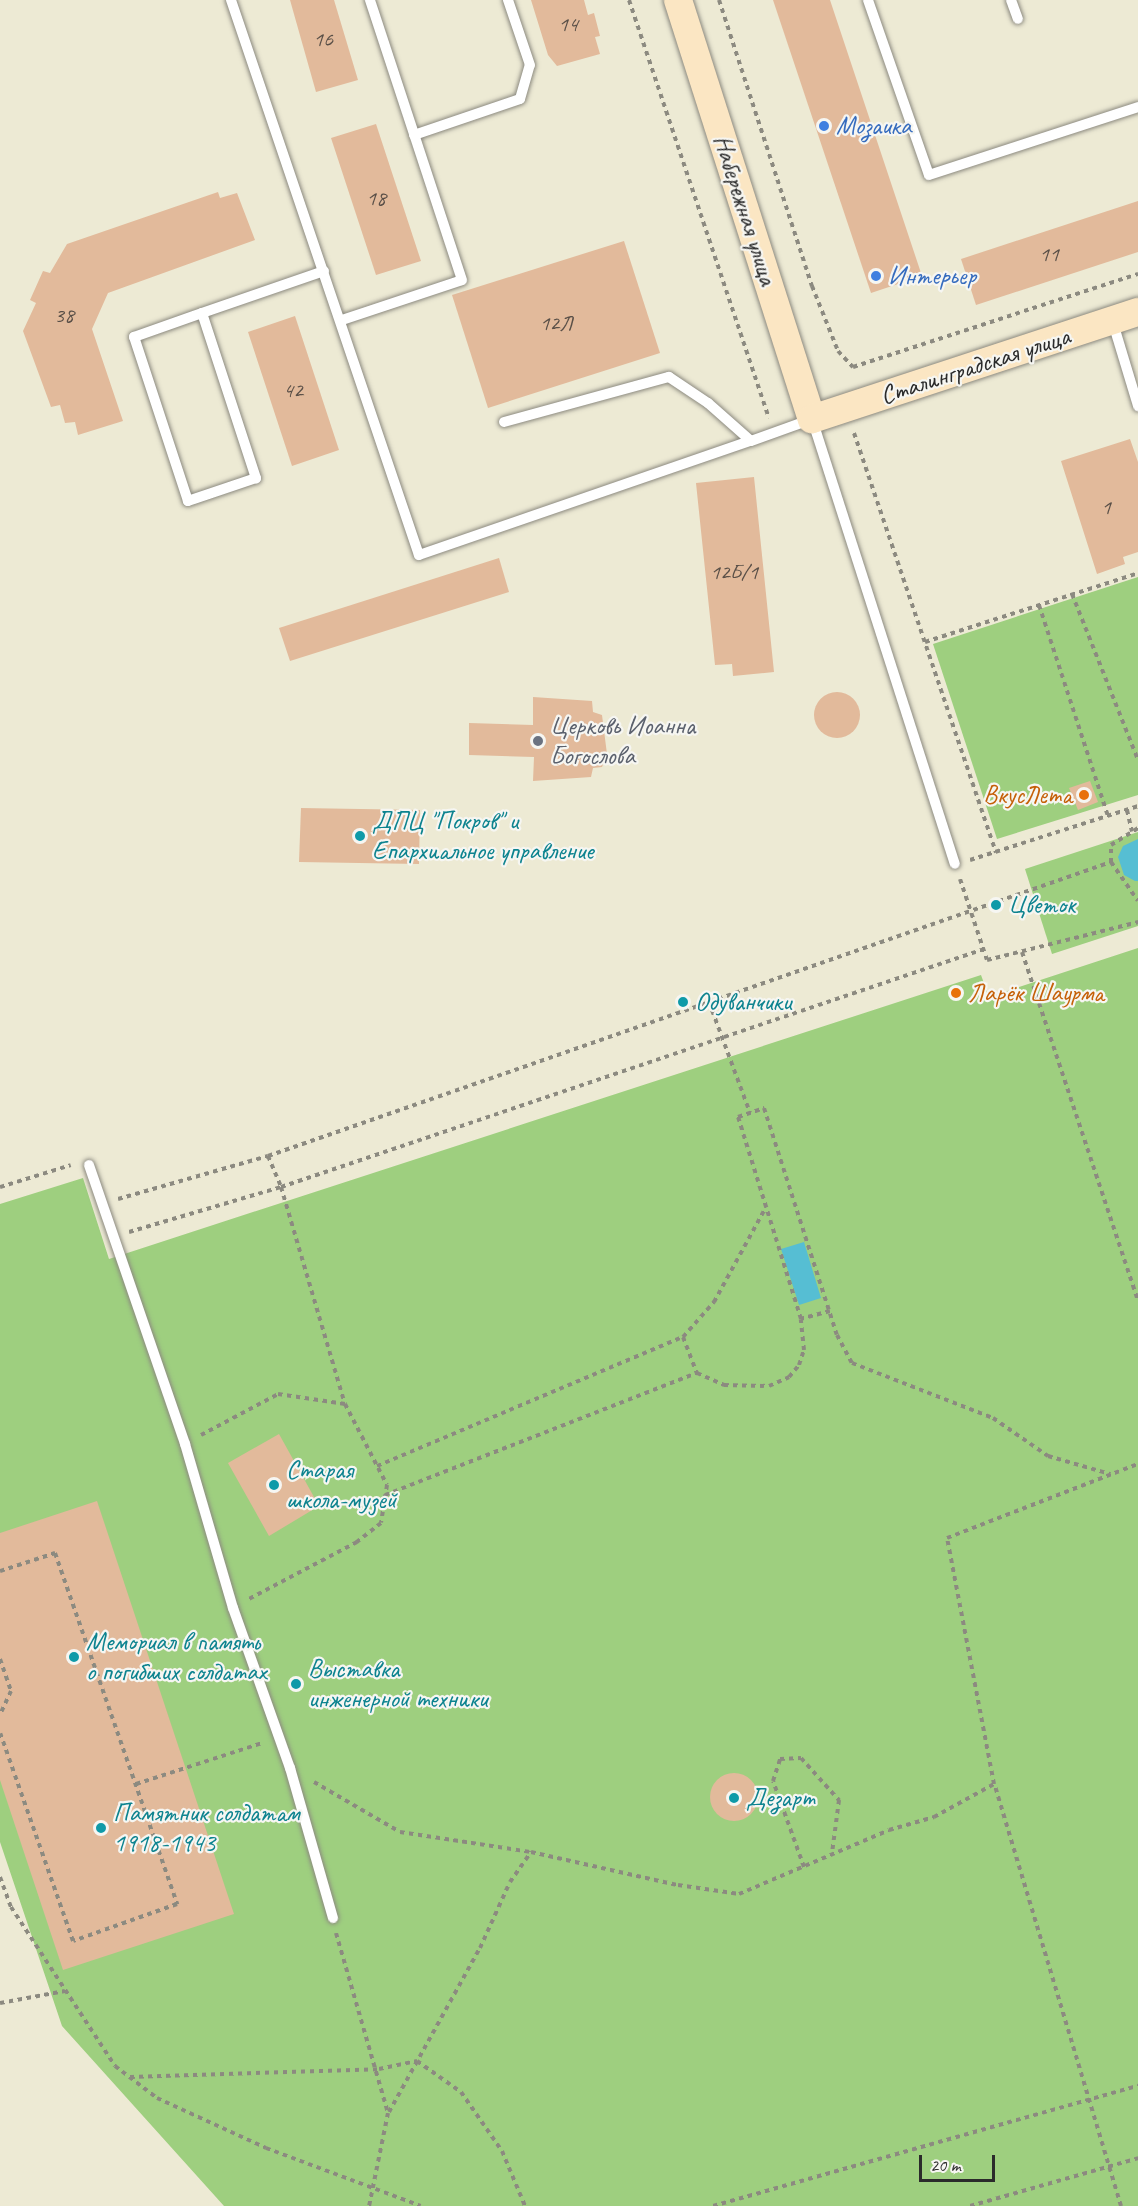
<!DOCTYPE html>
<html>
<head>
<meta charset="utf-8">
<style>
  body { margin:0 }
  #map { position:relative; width:1138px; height:2206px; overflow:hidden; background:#edead4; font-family:Caveat,sans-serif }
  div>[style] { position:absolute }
  .green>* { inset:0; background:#9ecf7f }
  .water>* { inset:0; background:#56bed3 }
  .building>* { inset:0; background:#e2ba9b }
  .round { border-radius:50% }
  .path>* { height:4px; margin-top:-2px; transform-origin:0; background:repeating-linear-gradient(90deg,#8c8a80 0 4.5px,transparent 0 9px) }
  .roads { filter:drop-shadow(0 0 2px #8c8a80) drop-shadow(0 0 2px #8c8a80) }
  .lane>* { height:10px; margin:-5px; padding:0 5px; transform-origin:5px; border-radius:5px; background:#fff }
  .secondary>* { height:28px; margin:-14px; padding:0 14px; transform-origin:14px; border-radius:14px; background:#fbe6c3 }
  .dots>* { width:16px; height:16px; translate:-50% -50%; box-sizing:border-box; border:3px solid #f6f6f2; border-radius:50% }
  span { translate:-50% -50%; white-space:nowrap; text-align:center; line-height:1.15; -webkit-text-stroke:4.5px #f6f6f2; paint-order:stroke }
  .number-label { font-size:22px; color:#594f47 }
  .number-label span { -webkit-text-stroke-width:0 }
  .shop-label { font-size:26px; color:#366cbe }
  .left { translate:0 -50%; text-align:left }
  .street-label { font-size:26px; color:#2b2b2b }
  .worship-label { font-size:26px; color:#5b616d }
  .food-label { font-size:26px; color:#c56008 }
  .right { translate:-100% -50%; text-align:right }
  .culture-label { font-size:26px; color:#0d838f }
  .scale { position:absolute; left:919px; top:2155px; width:76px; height:27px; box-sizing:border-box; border:3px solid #2b2b2b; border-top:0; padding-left:8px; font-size:18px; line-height:21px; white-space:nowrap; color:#2b2b2b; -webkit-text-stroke:4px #f6f6f2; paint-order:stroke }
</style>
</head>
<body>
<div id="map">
  <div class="green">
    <div style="clip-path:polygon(1138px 577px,1138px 795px,997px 839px,933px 644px)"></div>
    <div style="clip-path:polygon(1138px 832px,1138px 926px,1052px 954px,1025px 869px)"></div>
    <div style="clip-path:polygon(1138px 948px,1138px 2206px,224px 2206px,62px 2026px,0 1842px,0 1204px,83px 1178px,109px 1259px,981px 975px,989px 997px)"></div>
  </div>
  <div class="water">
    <div style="clip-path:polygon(1138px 839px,1138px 881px,1135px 881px,1124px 875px,1118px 857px,1123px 846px)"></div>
    <div style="clip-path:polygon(804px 1242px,821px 1298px,799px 1305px,781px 1249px)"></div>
  </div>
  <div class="building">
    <div style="clip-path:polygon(290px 0,334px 0,358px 80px,316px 92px)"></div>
    <div style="clip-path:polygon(531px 0,584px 0,588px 15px,594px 13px,600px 36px,595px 37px,600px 54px,557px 66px,548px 55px)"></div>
    <div style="clip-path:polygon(773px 0,830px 0,922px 276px,871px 293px)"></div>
    <div style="clip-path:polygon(376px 124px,421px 261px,376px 275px,331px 138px)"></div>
    <div style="clip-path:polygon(218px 192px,220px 198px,237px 193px,255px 240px,108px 293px,92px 329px,123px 421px,78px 435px,75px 422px,65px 423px,60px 405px,51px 407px,23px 331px,36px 303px,30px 300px,43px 271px,50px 273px,67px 244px)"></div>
    <div style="clip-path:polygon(1138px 201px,1138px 252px,976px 305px,961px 259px)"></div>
    <div style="clip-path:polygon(624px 241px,660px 353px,488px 408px,452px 295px)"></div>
    <div style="clip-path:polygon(295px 316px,339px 450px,292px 466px,248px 332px)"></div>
    <div style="clip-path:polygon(1130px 439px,1138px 462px,1138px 552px,1123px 557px,1125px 564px,1097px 574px,1061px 461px)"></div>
    <div style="clip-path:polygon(754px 477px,774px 672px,733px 676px,732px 664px,715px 665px,696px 483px)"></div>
    <div style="clip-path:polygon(499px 558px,509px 592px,290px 661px,279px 628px)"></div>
    <div class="round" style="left:814px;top:692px;width:46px;height:46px"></div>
    <div style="clip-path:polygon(533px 697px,592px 701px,593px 712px,602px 715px,607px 754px,602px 767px,593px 768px,591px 777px,533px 781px,534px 757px,469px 755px,469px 723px,533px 725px)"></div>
    <div style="clip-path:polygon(1090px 781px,1098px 802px,1078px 810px,1069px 788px)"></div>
    <div style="clip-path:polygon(301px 808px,420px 810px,419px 864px,299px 862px)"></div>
    <div style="clip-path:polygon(279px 1434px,319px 1506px,269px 1536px,228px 1463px)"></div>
    <div style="clip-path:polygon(97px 1501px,234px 1914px,63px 1970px,0 1780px,0 1533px)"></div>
    <div class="round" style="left:710px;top:1773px;width:48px;height:48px"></div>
  </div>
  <div class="path">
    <div style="left:629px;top:0;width:441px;rotate:71.5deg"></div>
    <div style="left:719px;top:0;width:301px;rotate:72deg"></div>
    <div style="left:812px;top:286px;width:70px;rotate:68.2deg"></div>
    <div style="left:838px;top:351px;width:22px;rotate:47deg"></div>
    <div style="left:853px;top:367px;width:300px;rotate:-18.1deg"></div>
    <div style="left:854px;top:433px;width:443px;rotate:71.3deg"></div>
    <div style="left:1072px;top:594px;width:179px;rotate:68.3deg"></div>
    <div style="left:1039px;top:605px;width:222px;rotate:71.9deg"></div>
    <div style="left:925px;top:642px;width:224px;rotate:-17.9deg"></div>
    <div style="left:1127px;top:810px;width:22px;rotate:77deg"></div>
    <div style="left:970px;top:860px;width:176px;rotate:-17.8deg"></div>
    <div style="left:1111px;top:862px;width:47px;rotate:55.3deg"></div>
    <div style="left:960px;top:879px;width:85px;rotate:71.6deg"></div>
    <div style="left:987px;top:960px;width:156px;rotate:-14.1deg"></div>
    <div style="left:1022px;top:952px;width:368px;rotate:71.6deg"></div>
    <div style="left:709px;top:1002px;width:118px;rotate:69.7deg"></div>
    <div style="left:268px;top:1156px;width:34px;rotate:67deg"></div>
    <div style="left:281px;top:1187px;width:226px;rotate:73.6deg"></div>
    <div style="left:0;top:1187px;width:74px;rotate:-17.2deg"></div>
    <div style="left:118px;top:1199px;width:156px;rotate:-16deg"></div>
    <div style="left:268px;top:1156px;width:893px;rotate:-19.23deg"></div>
    <div style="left:1111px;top:862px;width:17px;rotate:-90deg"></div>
    <div style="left:1111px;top:845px;width:32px;rotate:-32deg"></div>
    <div style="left:129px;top:1232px;width:159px;rotate:-16.5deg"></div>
    <div style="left:281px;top:1187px;width:742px;rotate:-18.7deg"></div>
    <div style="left:830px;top:1311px;width:30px;rotate:165deg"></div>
    <div style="left:801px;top:1319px;width:212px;rotate:-107.3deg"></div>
    <div style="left:738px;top:1117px;width:28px;rotate:-19deg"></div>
    <div style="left:764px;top:1108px;width:238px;rotate:72.2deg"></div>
    <div style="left:837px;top:1335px;width:32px;rotate:62deg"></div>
    <div style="left:852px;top:1363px;width:151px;rotate:21.3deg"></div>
    <div style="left:993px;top:1418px;width:67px;rotate:34.6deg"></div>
    <div style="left:1048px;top:1456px;width:65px;rotate:16.2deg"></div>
    <div style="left:683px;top:1337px;width:47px;rotate:-48.5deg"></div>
    <div style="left:714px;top:1302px;width:108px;rotate:-61.3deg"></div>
    <div style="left:201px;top:1435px;width:87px;rotate:-28deg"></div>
    <div style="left:278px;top:1394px;width:68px;rotate:8.5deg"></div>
    <div style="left:345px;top:1404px;width:91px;rotate:62.6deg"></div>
    <div style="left:387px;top:1485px;width:38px;rotate:99deg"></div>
    <div style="left:381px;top:1523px;width:31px;rotate:142deg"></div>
    <div style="left:357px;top:1542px;width:124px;rotate:152.2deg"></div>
    <div style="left:377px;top:1466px;width:332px;rotate:-22.9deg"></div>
    <div style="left:683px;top:1337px;width:39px;rotate:69deg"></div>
    <div style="left:697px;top:1373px;width:30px;rotate:24deg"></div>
    <div style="left:724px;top:1385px;width:45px;rotate:1.3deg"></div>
    <div style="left:769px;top:1386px;width:22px;rotate:-24deg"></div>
    <div style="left:789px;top:1377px;width:16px;rotate:-50deg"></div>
    <div style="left:799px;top:1365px;width:16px;rotate:-72deg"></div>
    <div style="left:804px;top:1350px;width:31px;rotate:-96deg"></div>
    <div style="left:385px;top:1495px;width:335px;rotate:-21.4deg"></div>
    <div style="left:0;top:1571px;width:58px;rotate:-18.1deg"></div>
    <div style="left:55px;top:1553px;width:372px;rotate:70.8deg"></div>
    <div style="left:177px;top:1904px;width:110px;rotate:160.4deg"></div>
    <div style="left:73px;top:1941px;width:220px;rotate:-109.3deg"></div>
    <div style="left:0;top:1659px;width:34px;rotate:71deg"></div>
    <div style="left:11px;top:1691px;width:26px;rotate:115deg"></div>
    <div style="left:314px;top:1782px;width:99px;rotate:30.2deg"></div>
    <div style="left:400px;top:1832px;width:133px;rotate:8.7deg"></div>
    <div style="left:531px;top:1852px;width:151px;rotate:12.7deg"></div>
    <div style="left:678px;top:1885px;width:62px;rotate:8.4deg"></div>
    <div style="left:739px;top:1894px;width:163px;rotate:-23.1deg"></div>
    <div style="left:889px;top:1830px;width:47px;rotate:-16.1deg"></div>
    <div style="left:934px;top:1817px;width:68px;rotate:-28.8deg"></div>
    <div style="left:136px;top:1784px;width:133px;rotate:-18deg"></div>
    <div style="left:804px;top:1867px;width:91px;rotate:-109.8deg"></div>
    <div style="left:773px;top:1781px;width:23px;rotate:-72deg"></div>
    <div style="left:780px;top:1759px;width:21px;rotate:-3deg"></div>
    <div style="left:801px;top:1758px;width:57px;rotate:47.9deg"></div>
    <div style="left:839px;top:1800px;width:53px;rotate:97.5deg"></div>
    <div style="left:0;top:1877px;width:32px;rotate:70deg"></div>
    <div style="left:11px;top:1907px;width:190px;rotate:56.8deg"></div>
    <div style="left:115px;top:2066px;width:53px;rotate:37.3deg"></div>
    <div style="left:157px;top:2098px;width:120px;rotate:24.6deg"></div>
    <div style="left:266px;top:2148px;width:165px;rotate:20.5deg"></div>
    <div style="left:336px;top:1933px;width:187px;rotate:73.9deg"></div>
    <div style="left:388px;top:2113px;width:95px;rotate:101.5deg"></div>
    <div style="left:0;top:2003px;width:66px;rotate:-10.5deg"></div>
    <div style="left:130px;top:2077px;width:249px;rotate:-1.8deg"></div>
    <div style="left:379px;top:2069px;width:39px;rotate:-12deg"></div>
    <div style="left:417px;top:2061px;width:54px;rotate:35.2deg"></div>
    <div style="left:461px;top:2092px;width:72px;rotate:55.2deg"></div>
    <div style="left:502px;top:2151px;width:60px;rotate:67.3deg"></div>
    <div style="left:389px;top:2112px;width:188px;rotate:-61deg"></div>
    <div style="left:480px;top:1948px;width:72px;rotate:-65.6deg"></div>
    <div style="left:510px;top:1882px;width:37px;rotate:-55deg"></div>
    <div style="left:713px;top:2206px;width:442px;rotate:-15.8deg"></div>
    <div style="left:970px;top:2206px;width:175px;rotate:-15.9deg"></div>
    <div style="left:1121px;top:2206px;width:441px;rotate:-106.7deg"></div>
    <div style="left:994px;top:1784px;width:250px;rotate:-100.8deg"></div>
    <div style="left:947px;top:1538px;width:205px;rotate:-21.2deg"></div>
  </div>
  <div class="roads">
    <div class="lane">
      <div style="left:231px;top:0;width:586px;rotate:71.29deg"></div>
      <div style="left:419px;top:555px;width:351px;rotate:-19deg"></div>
      <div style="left:868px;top:0;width:185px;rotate:70.8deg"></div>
      <div style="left:929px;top:175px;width:220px;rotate:-18deg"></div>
      <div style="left:1011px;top:0;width:20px;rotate:70deg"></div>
      <div style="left:414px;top:135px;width:112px;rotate:-18.8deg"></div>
      <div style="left:520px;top:99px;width:35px;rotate:-74deg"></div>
      <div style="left:530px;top:65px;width:69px;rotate:-108.7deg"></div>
      <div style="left:202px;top:313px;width:174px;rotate:71.9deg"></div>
      <div style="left:256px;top:478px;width:72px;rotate:161.3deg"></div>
      <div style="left:188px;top:501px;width:173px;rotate:-108.2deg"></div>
      <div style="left:134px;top:337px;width:72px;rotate:-19.4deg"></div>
      <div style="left:202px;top:313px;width:129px;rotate:-19deg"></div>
      <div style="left:342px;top:320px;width:126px;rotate:-18.4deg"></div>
      <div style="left:462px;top:280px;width:295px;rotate:-108.2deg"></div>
      <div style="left:1113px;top:323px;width:87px;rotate:73.2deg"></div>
      <div style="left:504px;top:422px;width:171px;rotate:-15.3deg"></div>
      <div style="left:669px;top:377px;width:47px;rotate:33.7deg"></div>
      <div style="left:708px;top:403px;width:57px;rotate:41.5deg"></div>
      <div style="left:751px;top:441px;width:65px;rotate:-19.8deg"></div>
      <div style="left:812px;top:419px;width:467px;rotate:72.2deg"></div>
      <div style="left:89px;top:1165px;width:295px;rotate:71deg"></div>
      <div style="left:185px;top:1444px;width:171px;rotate:73.7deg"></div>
      <div style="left:233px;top:1608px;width:170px;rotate:70.4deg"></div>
      <div style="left:290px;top:1768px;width:156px;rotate:74deg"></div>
    </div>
    <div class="secondary">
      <div style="left:678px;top:0;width:440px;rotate:72.3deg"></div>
      <div style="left:812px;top:419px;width:343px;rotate:-18.2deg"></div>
    </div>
  </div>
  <div class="dots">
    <div style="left:824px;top:126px;background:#3f7fe0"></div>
    <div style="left:876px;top:276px;background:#3f7fe0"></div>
    <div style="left:538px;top:741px;background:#6b7280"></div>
    <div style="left:1084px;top:795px;background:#e8710a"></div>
    <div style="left:360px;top:836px;background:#0f9aa8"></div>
    <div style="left:996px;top:905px;background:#0f9aa8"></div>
    <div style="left:956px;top:993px;background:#e8710a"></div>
    <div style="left:683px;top:1002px;background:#0f9aa8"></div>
    <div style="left:274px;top:1485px;background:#0f9aa8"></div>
    <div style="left:74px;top:1657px;background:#0f9aa8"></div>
    <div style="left:296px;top:1684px;background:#0f9aa8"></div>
    <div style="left:734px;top:1798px;background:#0f9aa8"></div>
    <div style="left:101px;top:1828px;background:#0f9aa8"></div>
  </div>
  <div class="number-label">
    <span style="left:568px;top:25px">14</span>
    <span style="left:323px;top:40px">16</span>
    <span style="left:376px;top:199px">18</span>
    <span style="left:1049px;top:255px">11</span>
    <span style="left:64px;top:316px">38</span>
    <span style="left:556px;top:324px">12Л</span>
    <span style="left:293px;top:391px">42</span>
    <span style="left:1106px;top:508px">1</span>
    <span style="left:734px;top:573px">12Б/1</span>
  </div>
  <div class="shop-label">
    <span class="left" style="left:836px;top:126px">Мозаика</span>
    <span class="left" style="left:888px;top:276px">Интерьер</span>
  </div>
  <div class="street-label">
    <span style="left:745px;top:210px;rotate:72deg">Набережная улица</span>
    <span style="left:975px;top:366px;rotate:-18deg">Сталинградская улица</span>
  </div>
  <div class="worship-label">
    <span class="left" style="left:550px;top:741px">Церковь Иоанна<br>Богослова</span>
  </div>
  <div class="food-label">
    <span class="right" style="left:1072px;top:795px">ВкусЛета</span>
    <span class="left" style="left:968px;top:993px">Ларёк Шаурма</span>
  </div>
  <div class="culture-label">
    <span class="left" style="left:372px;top:836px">ДПЦ "Покров" и<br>Епархиальное управление</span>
    <span class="left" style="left:1008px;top:905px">Цветок</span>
    <span class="left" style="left:695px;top:1002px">Одуванчики</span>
    <span class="left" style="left:286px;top:1485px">Старая<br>школа-музей</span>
    <span class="left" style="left:86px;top:1657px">Мемориал в память<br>о погибших солдатах</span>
    <span class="left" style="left:308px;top:1684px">Выставка<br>инженерной техники</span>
    <span class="left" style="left:746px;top:1798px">Дезарт</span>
    <span class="left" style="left:113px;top:1828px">Памятник солдатам<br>1918-1943</span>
  </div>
  <div class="scale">20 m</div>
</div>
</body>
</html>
